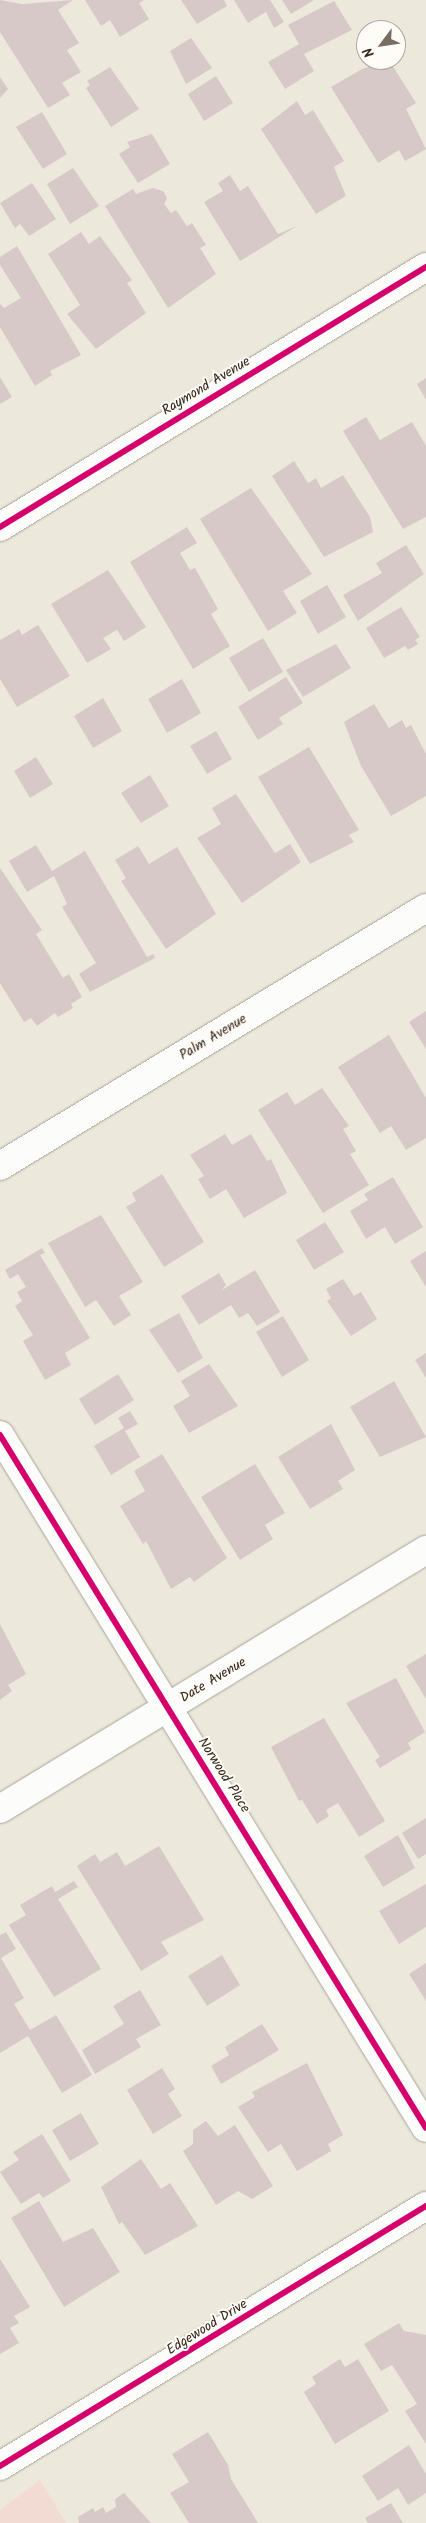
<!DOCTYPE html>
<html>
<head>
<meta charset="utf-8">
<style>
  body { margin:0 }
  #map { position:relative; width:426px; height:2523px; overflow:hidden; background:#ece8db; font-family:Kalam,sans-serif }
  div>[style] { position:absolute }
  .built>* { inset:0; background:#f2dbd3 }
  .building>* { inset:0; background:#d8c9c9 }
  .roads { filter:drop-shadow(0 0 1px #a9a49b) drop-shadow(0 0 1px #a9a49b) }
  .street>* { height:28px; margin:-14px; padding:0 14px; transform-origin:14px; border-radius:14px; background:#fcfcfa }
  .cycleway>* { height:6px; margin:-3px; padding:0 3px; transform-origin:3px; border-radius:3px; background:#d6006c }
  span { translate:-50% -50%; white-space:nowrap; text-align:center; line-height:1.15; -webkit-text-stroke:4px #fdfcf7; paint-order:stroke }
  .street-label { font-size:14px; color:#3b2a1e }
  .north { position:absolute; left:356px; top:20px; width:50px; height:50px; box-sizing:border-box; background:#fdfcf7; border:1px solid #afa8a0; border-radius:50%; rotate:239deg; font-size:14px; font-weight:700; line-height:20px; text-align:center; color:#3b2a1e }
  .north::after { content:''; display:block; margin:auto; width:18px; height:22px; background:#796c60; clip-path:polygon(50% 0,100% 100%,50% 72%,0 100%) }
</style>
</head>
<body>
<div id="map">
  <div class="built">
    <div style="clip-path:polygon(40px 2480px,66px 2523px,0 2523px,0 2510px)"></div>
  </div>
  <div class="building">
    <div style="clip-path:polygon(0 0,22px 4px,73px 0,58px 10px,79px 43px,67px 50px,81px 72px,62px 83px,70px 95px,48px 108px,0 32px)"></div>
    <div style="clip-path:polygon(85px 0,144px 0,139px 3px,149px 19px,120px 37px,110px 20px,101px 26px)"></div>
    <div style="clip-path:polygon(181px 0,224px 0,227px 6px,197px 24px)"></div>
    <div style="clip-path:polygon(234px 0,270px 0,284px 22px,274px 28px,266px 12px,248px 23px)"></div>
    <div style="clip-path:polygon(282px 0,314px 0,291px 14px)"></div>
    <div style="clip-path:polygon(334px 1px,352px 30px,304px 54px,314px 71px,285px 89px,268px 62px,299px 44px,288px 25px)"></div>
    <div style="clip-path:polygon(191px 38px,212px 68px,186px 84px,170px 51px)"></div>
    <div style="clip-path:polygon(389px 60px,416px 103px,406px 109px,426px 149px,405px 161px,399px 150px,378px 163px,331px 87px,362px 69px)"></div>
    <div style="clip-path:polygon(110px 67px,139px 109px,111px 127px,86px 88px,90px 85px,87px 81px)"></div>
    <div style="clip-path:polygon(216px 76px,233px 103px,204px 121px,188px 94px)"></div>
    <div style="clip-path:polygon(0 77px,8px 89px,0 98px)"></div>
    <div style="clip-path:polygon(297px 101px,305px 115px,313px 110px,344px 161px,334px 167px,346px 196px,316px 214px,261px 129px)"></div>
    <div style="clip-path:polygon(42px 112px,67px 154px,43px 169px,16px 127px)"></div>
    <div style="clip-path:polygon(152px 134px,170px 164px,138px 183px,119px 154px,130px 147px,127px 142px)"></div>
    <div style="clip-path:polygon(73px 168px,99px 206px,70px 224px,47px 184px)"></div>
    <div style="clip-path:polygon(230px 175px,240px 191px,248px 186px,278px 234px,297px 226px,240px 261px,204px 202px,223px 191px,218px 183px)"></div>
    <div style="clip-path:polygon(32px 183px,56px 219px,29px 236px,20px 224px,15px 228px,0 203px)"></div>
    <div style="clip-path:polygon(153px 188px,163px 191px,167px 198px,164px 204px,171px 213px,176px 210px,187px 226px,192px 223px,206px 245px,200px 248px,216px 274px,168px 308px,105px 206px,133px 189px,136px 194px)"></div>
    <div style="clip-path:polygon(81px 232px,89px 244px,100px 236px,132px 280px,127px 283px,146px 313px,96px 349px,67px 314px,80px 305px,48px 254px)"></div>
    <div style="clip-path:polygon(17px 246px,81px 355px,50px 371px,52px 375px,35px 386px,0 327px,0 304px,4px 308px,21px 298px,0 265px,0 257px)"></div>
    <div style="clip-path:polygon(0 377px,12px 397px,0 404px)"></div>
    <div style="clip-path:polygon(426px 378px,426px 400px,417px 384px)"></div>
    <div style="clip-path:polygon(366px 417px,380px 440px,412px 422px,426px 446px,426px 517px,403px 529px,343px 431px)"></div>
    <div style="clip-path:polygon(294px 461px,308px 483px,316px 478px,321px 488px,343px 475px,370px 517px,373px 532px,324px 557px,272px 476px)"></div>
    <div style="clip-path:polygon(251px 488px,312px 574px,283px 591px,297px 613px,268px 631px,200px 519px)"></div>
    <div style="clip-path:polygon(187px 527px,197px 543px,180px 553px,190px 570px,195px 568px,218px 609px,211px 614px,230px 646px,193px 669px,130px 562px)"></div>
    <div style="clip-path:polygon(406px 545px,424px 574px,358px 621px,343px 595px,382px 573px,376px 563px)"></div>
    <div style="clip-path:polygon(108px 570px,146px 627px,124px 641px,117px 630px,103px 638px,111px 649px,87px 663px,51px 604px)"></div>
    <div style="clip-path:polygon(327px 585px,346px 617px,318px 634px,300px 601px)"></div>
    <div style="clip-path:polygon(401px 607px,420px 637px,415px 640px,418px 644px,408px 650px,405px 646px,384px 658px,366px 628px)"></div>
    <div style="clip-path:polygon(38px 625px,70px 676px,17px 707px,0 679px,0 640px,19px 629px,22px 635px)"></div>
    <div style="clip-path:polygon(263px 638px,283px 672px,249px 692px,229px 658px)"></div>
    <div style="clip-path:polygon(336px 644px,351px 668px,303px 697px,286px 670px)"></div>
    <div style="clip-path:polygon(286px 677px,303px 703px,279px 718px,283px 724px,258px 740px,238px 707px)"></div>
    <div style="clip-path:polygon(182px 679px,201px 713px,167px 733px,148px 699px)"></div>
    <div style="clip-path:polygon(103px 698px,122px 731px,93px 748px,74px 716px)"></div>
    <div style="clip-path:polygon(374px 704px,389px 728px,402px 720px,406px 728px,411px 725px,426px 754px,426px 796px,391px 816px,361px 766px,344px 722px)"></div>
    <div style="clip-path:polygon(216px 731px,232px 759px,207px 774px,190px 746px)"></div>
    <div style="clip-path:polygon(309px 747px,359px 830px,349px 835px,354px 842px,310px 864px,258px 777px)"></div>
    <div style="clip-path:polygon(36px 757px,53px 784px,30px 798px,14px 771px)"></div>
    <div style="clip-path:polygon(150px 775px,169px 806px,141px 823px,121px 793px)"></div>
    <div style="clip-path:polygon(236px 794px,275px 853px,290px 844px,301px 862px,242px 903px,197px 838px,221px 824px,212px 808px)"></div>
    <div style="clip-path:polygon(36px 845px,52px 871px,85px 851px,147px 957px,153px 954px,155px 958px,90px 992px,79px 974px,96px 963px,62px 907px,67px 904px,54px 876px,27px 892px,9px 861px)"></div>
    <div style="clip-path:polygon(138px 846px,149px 864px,177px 847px,216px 914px,166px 949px,121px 881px,126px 878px,115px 860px)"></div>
    <div style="clip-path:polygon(0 868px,42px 930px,36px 934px,63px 978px,69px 974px,82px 997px,71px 1004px,73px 1008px,58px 1017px,55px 1013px,37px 1026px,31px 1018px,24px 1022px,0 983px)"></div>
    <div style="clip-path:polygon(426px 1011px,426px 1049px,409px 1022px)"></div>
    <div style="clip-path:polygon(389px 1035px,426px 1098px,426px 1138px,406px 1150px,391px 1126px,380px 1133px,338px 1067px)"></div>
    <div style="clip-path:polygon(322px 1088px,349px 1126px,343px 1129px,356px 1151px,350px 1154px,369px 1185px,323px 1213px,258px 1110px,287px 1092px,295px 1105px)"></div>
    <div style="clip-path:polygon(225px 1134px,232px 1145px,251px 1134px,267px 1161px,271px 1159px,287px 1193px,244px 1218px,226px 1189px,210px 1199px,198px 1179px,204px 1176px,190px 1155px)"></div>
    <div style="clip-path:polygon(162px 1174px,204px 1242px,164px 1267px,126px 1207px,136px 1201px,132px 1193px)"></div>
    <div style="clip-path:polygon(393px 1177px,423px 1227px,395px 1244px,385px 1227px,366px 1239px,350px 1211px,368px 1200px,364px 1194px)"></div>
    <div style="clip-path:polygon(101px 1215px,143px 1282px,119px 1296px,131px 1315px,114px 1326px,96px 1300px,85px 1307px,48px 1243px)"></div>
    <div style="clip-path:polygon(325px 1222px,344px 1252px,314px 1270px,296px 1240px)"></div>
    <div style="clip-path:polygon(42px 1248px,45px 1253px,40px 1255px,90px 1338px,65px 1353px,71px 1365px,45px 1380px,23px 1341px,33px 1335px,15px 1306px,22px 1301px,17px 1292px,26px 1287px,18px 1274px,10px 1279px,5px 1270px)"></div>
    <div style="clip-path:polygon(426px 1251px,426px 1287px,410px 1261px)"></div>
    <div style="clip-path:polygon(255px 1270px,280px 1312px,257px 1326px,248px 1313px,239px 1318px,231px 1305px,199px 1325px,181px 1296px,219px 1273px,226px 1285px,222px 1290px)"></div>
    <div style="clip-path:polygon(343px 1279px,354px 1296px,361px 1292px,377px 1319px,351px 1336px,327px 1301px,331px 1298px,326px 1289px)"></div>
    <div style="clip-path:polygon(179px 1313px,203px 1358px,178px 1373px,149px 1330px)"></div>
    <div style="clip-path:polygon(283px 1316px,309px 1360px,282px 1377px,256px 1332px)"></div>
    <div style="clip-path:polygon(426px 1353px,426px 1378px,415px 1360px)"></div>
    <div style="clip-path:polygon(209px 1364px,238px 1406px,189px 1433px,173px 1406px,190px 1396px,181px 1381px)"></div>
    <div style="clip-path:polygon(118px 1374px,134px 1400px,95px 1425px,79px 1399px)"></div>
    <div style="clip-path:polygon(394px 1381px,426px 1437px,380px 1457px,350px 1407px)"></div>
    <div style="clip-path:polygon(130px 1411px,138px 1424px,125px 1431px,140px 1457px,111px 1475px,94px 1446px,124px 1428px,118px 1418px)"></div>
    <div style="clip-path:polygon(331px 1424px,355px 1470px,338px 1481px,343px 1489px,310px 1509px,278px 1457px)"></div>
    <div style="clip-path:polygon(162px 1454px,227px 1558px,194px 1582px,190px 1577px,171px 1589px,146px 1541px,143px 1544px,120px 1506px,145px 1491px,134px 1471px)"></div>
    <div style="clip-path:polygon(255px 1464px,285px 1513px,265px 1525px,273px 1539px,240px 1560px,201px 1497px)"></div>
    <div style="clip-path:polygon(0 1624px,26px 1674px,8px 1685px,12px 1691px,0 1700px)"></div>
    <div style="clip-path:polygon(426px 1654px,426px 1699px,406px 1666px)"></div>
    <div style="clip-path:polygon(396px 1678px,425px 1732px,408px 1743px,411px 1749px,380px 1768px,375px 1760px,380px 1757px,346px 1703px)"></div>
    <div style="clip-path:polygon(324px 1718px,385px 1821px,359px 1837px,338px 1803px,326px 1810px,329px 1816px,317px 1824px,302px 1800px,299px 1801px,271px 1747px)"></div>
    <div style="clip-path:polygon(426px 1818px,426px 1854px,418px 1859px,402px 1833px)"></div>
    <div style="clip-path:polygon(398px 1835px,415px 1868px,383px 1887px,364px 1856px)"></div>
    <div style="clip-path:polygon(159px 1846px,204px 1920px,161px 1942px,169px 1954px,141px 1971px,77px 1866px,95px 1854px,100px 1862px,117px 1852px,125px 1866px)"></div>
    <div style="clip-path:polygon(74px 1881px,78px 1887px,58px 1899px,101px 1969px,54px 1997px,9px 1925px,26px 1915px,20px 1905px,52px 1886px,55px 1892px)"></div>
    <div style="clip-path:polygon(426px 1884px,426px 1927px,399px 1944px,379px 1911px)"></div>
    <div style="clip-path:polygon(6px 1932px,16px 1949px,1px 1958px,24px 1998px,14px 2004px,30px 2030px,56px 2015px,92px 2075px,62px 2093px,28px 2036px,0 2053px,0 1935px)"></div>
    <div style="clip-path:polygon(222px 1955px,240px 1985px,207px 2006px,188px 1976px)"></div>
    <div style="clip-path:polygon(426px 1963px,426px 2001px,409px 1974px)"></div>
    <div style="clip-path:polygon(140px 1990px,161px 2025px,136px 2039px,141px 2047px,95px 2074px,82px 2050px,124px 2024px,113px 2006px)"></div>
    <div style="clip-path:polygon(262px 2024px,279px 2050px,221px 2084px,211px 2066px,229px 2055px,225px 2047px)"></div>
    <div style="clip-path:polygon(307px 2063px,343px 2135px,328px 2144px,331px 2151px,297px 2171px,281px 2144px,268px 2152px,238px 2107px,255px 2097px,252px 2092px)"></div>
    <div style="clip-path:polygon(162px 2068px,175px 2089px,168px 2094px,182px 2116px,153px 2134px,127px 2090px)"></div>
    <div style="clip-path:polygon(81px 2113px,99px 2144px,70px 2161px,52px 2130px)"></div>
    <div style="clip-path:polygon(206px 2121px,218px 2136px,235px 2125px,273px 2186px,252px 2199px,238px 2191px,216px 2205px,183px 2151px,193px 2144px,193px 2130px)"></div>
    <div style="clip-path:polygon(42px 2134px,71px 2181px,43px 2198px,39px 2193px,21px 2204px,0 2172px,19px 2160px,13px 2152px)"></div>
    <div style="clip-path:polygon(141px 2159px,161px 2189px,170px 2183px,198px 2226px,145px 2255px,122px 2222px,119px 2224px,101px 2187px)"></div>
    <div style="clip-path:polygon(39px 2201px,63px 2242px,93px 2228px,120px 2272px,64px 2307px,11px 2218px)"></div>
    <div style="clip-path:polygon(0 2259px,30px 2307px,14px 2316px,19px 2323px,10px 2328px,19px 2343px,0 2354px)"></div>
    <div style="clip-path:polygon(399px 2323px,404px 2331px,426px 2335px,426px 2444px,405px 2411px,417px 2404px,392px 2365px,381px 2371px,364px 2344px)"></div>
    <div style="clip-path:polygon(340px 2359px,345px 2367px,358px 2359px,389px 2411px,335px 2444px,304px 2392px,316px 2384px,312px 2377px)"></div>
    <div style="clip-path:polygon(208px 2432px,228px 2465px,231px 2479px,258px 2523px,189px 2523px,170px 2493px,189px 2482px,172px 2454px)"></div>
    <div style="clip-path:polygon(409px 2445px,426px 2474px,426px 2493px,408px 2505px,398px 2488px,378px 2501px,362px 2476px)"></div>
    <div style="clip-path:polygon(124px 2493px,151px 2523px,79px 2523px,78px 2517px,93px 2508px,95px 2512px,103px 2507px,106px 2513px,116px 2507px,115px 2499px)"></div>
    <div style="clip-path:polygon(391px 2503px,403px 2523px,368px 2523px,365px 2518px)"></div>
  </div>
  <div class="roads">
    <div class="street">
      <div style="left:0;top:527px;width:499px;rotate:-31.4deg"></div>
      <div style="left:0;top:1166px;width:498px;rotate:-31.2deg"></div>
      <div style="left:0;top:1435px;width:813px;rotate:58.42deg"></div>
      <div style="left:0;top:1809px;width:499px;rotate:-31.3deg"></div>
      <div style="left:0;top:2466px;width:499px;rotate:-31.4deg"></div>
    </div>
  </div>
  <div class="cycleway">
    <div style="left:0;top:527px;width:499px;rotate:-31.4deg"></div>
    <div style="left:0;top:1435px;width:813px;rotate:58.42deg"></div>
    <div style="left:0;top:2466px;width:499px;rotate:-31.4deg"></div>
  </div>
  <div class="street-label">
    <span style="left:206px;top:386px;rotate:-31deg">Raymond Avenue</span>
    <span style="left:213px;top:1037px;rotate:-31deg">Palm Avenue</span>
    <span style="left:213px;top:1680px;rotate:-31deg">Date Avenue</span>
    <span style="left:224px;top:1775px;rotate:58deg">Norwood Place</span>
    <span style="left:207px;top:2327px;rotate:-32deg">Edgewood Drive</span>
  </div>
  <div class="north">N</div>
</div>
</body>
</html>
